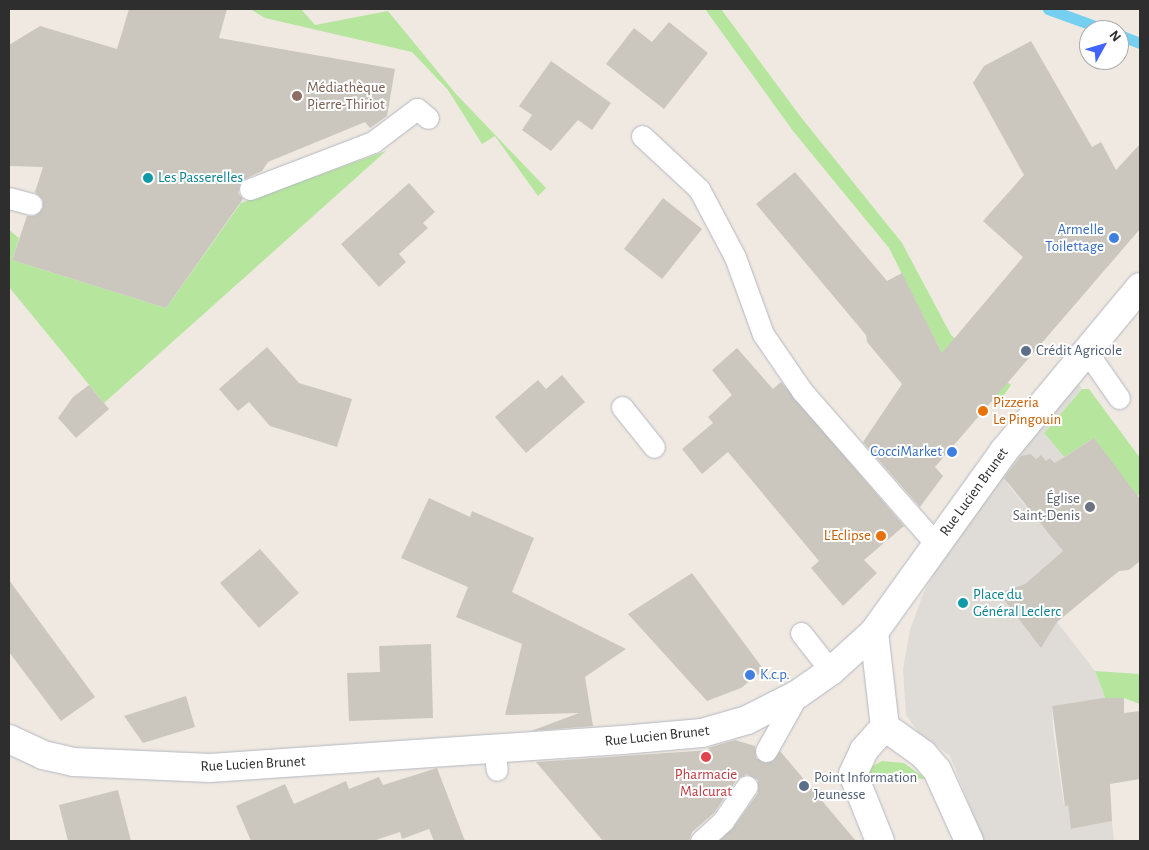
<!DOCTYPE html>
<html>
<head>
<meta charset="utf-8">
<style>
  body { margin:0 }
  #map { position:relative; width:1149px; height:850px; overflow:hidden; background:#efe9e1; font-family:"Alegreya Sans",sans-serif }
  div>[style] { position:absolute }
  .green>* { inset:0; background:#b6e59e }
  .plaza>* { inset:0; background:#dfdcd8 }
  .stream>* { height:11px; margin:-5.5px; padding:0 5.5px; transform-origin:5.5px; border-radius:5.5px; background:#75cff0 }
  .building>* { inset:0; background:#cbc7bf }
  .roads { filter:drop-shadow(0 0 1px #b4b7c1) drop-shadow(0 0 1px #b4b7c1) }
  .service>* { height:21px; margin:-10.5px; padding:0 10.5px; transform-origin:10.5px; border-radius:10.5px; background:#fff }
  .minor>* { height:28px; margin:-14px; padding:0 14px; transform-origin:14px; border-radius:14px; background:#fff }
  .tertiary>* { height:28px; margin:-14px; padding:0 14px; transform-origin:14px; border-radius:14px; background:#fff }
  .dots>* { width:14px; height:14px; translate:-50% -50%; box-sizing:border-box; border:2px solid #fff; border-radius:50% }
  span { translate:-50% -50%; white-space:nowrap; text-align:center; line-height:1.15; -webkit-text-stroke:4px #fff; paint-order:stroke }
  .education-label { font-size:15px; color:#785e54 }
  .left { translate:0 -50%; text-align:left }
  .culture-label { font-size:15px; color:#0d838f }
  .shop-label { font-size:15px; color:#366cbe }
  .right { translate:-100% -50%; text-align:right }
  .service-label { font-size:15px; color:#4e5e75 }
  .food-label { font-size:15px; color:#c56008 }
  .street-label { font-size:15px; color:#2e2e2e }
  .worship-label { font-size:15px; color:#5b616d }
  .health-label { font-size:15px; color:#be3a42 }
  .frame { position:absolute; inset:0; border:10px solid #2e2e2e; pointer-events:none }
  .north { position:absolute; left:1079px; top:20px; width:50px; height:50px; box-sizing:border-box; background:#fff; border:1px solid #ababab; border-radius:50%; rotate:51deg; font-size:14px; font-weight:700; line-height:20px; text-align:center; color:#2e2e2e }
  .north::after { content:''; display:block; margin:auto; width:18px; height:22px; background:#4264fb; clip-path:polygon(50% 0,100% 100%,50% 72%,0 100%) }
</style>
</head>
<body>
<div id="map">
  <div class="green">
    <div style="clip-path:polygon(250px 9px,301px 9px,315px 25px,388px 11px,456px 94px,546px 188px,538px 196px,495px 136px,482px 144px,448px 90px,412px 52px,265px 18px)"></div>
    <div style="clip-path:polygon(705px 9px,721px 9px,800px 116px,902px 243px,951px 335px,1011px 385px,1002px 398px,942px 353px,889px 248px,793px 131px)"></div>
    <div style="clip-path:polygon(386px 151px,104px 403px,9px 287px,9px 230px,19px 238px,12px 260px,166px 308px,241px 203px)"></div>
    <div style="clip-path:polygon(1082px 389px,1089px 389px,1140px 458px,1140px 495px,1135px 496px,1094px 438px,1064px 457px,1044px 433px)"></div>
    <div style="clip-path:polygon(1095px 671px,1140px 674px,1140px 704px,1124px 698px,1105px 698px)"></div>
    <div style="clip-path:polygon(882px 761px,904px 763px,926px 779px,867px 776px,869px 768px)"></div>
  </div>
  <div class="plaza">
    <div style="clip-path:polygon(1077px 381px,1082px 389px,1044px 433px,1064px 457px,1055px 464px,1051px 458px,1046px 461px,1041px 455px,1036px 459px,1031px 454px,1007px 483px,1027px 508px,1032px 504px,1071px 544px,1025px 584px,999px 593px,1042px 646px,1057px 622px,1095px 671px,1105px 698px,1052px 706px,1053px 729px,1064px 805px,1068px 805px,1072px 829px,1112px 821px,1114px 841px,984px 841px,950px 756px,918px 732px,906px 715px,903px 669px,910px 630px,923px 594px,942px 558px,1015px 458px)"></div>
  </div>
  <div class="stream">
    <div style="left:1048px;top:9px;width:62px;rotate:19.9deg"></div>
    <div style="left:1119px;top:35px;width:22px;rotate:21deg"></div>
  </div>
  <div class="building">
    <div style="clip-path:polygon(129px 9px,227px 9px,219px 38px,395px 69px,387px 116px,370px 128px,365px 122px,268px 162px,262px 171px,241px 181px,238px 193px,243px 199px,166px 308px,12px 260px,27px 216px,35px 216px,43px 208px,43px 200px,35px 192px,43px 167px,9px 166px,9px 45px,40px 26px,117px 49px)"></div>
    <div style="clip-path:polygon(669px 22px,708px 53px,664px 109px,606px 64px,634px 28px,652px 42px)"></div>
    <div style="clip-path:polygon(1031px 41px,1092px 147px,1101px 142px,1116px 170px,1140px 144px,1140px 229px,935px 467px,943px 476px,920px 507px,863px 442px,902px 384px,867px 342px,866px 335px,756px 204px,795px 172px,887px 281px,902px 273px,942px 353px,1023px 257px,983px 221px,1024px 175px,973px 83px,984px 66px)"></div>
    <div style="clip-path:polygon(551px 61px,611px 103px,592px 130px,578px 120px,551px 151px,522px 130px,532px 115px,519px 106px)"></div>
    <div style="clip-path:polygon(409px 183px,435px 212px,423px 223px,428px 228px,399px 254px,406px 262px,379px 287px,341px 244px)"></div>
    <div style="clip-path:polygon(663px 198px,702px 229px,662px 279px,624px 249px)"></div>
    <div style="clip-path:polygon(267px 347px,299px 383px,352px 399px,337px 447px,270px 426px,249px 402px,238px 411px,219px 389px)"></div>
    <div style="clip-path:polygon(737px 348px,773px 389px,781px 382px,904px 526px,864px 560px,877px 573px,843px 606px,811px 568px,819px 561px,728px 452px,702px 474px,682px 449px,713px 423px,708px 417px,732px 395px,712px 370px)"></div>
    <div style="clip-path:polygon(562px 375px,585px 402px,526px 453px,495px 417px,538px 380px,546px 389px)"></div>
    <div style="clip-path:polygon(89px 385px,109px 409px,76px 438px,58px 418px,73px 397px)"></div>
    <div style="clip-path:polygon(1094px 438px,1140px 499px,1140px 561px,1129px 570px,1119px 571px,1057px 622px,1041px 648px,999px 593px,1025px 584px,1063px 551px,1004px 478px,1021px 456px,1031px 454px,1036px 459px,1041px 455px,1046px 461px,1050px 458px,1055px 463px)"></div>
    <div style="clip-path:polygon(429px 498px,470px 517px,472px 511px,534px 538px,512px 592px,626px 649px,585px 677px,593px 726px,531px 731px,579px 713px,505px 715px,522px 644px,456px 617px,468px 587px,401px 558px)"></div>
    <div style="clip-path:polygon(260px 549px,299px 593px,259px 628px,220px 583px)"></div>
    <div style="clip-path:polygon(692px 573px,764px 670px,741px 688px,707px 701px,628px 614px)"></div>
    <div style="clip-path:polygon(9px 580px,95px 697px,61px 721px,9px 652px)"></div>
    <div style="clip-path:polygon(431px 644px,433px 718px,349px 721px,347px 673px,380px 672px,379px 646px)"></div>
    <div style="clip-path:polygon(186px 696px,195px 727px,143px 743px,124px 716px)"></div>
    <div style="clip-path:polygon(1103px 698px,1124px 698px,1124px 713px,1140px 711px,1140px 779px,1110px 784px,1112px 821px,1071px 829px,1068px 805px,1065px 806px,1052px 706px)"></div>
    <div style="clip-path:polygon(735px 740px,755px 746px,756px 758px,766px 763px,773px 761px,780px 751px,856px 841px,719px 841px,733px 828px,758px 793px,758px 780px,747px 774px,737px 779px,714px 813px,692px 832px,689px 841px,603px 841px,536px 762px,710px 750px,708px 748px)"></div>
    <div style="clip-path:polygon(437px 768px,465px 841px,434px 841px,429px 829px,402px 839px,400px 832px,373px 841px,251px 841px,236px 806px,285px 784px,294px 804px,346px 781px,349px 789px,379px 777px,383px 785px)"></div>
    <div style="clip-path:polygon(118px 790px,131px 841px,68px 841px,59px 805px)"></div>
  </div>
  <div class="roads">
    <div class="service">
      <div style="left:642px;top:136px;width:78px;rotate:42.9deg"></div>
      <div style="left:699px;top:189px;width:77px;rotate:62.1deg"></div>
      <div style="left:735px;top:257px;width:82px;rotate:70deg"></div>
      <div style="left:763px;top:334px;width:69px;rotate:55.6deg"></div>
      <div style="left:802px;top:391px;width:203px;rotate:48.8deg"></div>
      <div style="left:250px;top:189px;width:132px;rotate:-20.9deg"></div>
      <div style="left:373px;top:142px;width:55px;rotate:-36.9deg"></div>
      <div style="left:417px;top:109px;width:14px;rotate:39deg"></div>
      <div style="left:9px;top:198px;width:23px;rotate:15deg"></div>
      <div style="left:1087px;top:352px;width:56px;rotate:55.2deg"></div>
      <div style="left:622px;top:407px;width:51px;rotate:51.3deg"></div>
      <div style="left:801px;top:633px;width:48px;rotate:51.7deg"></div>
      <div style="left:494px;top:747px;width:23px;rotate:83deg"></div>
      <div style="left:766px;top:751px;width:65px;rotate:-60.7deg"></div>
      <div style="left:701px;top:841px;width:30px;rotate:-42deg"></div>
      <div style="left:723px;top:821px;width:42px;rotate:-55.6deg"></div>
    </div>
    <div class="minor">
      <div style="left:874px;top:632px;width:96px;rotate:83.4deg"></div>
      <div style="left:885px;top:727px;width:47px;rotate:35.4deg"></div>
      <div style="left:923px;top:754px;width:21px;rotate:49deg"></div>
      <div style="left:937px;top:770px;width:78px;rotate:65.7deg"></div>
      <div style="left:880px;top:841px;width:72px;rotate:-111.9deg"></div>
      <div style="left:853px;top:774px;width:26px;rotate:-65deg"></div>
      <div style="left:864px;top:750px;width:31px;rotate:-48deg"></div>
    </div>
    <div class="tertiary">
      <div style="left:9px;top:739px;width:38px;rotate:25deg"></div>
      <div style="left:43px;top:755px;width:32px;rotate:13deg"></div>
      <div style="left:74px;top:762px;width:136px;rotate:2.5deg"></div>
      <div style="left:210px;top:768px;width:413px;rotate:-3.9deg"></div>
      <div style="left:622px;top:740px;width:80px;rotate:-5deg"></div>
      <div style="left:702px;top:733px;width:47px;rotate:-16.1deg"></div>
      <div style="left:747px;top:720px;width:57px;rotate:-27deg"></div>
      <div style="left:798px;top:694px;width:40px;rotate:-34.9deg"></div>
      <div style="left:831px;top:671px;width:58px;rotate:-42.2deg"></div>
      <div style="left:874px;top:632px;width:223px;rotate:-54.3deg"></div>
      <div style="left:1004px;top:451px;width:213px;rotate:-50.3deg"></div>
    </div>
  </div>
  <div class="dots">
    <div style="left:297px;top:96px;background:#8d6e63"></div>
    <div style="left:148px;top:178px;background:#0f9aa8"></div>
    <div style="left:1114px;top:238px;background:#3f7fe0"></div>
    <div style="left:1026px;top:351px;background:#5c6f8a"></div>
    <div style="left:983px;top:411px;background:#e8710a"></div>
    <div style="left:952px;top:452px;background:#3f7fe0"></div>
    <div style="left:1090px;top:507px;background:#6b7280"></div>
    <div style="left:881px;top:536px;background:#e8710a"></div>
    <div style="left:963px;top:603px;background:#0f9aa8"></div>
    <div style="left:750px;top:675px;background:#3f7fe0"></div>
    <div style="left:706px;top:757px;background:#e0444e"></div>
    <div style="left:804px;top:786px;background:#5c6f8a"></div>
  </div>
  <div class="education-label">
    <span class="left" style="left:307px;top:96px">Médiathèque<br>Pierre-Thiriot</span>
  </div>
  <div class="culture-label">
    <span class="left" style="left:158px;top:178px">Les Passerelles</span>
    <span class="left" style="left:973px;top:603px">Place du<br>Général Leclerc</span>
  </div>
  <div class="shop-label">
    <span class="right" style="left:1104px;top:238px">Armelle<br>Toilettage</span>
    <span class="right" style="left:942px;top:452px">CocciMarket</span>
    <span class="left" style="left:760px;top:675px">K.c.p.</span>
  </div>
  <div class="service-label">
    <span class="left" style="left:1036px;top:351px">Crédit Agricole</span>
    <span class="left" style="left:814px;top:786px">Point Information<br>Jeunesse</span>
  </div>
  <div class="food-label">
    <span class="left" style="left:993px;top:411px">Pizzeria<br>Le Pingouin</span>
    <span class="right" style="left:871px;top:536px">L'Eclipse</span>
  </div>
  <div class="street-label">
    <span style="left:974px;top:492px;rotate:-54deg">Rue Lucien Brunet</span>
    <span style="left:657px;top:736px;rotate:-6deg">Rue Lucien Brunet</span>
    <span style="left:253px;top:764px;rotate:-3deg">Rue Lucien Brunet</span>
  </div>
  <div class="worship-label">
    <span class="right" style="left:1080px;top:507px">Église<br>Saint-Denis</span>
  </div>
  <div class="health-label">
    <span style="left:706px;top:783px">Pharmacie<br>Malcurat</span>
  </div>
  <div class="frame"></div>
  <div class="north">N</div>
</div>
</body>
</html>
